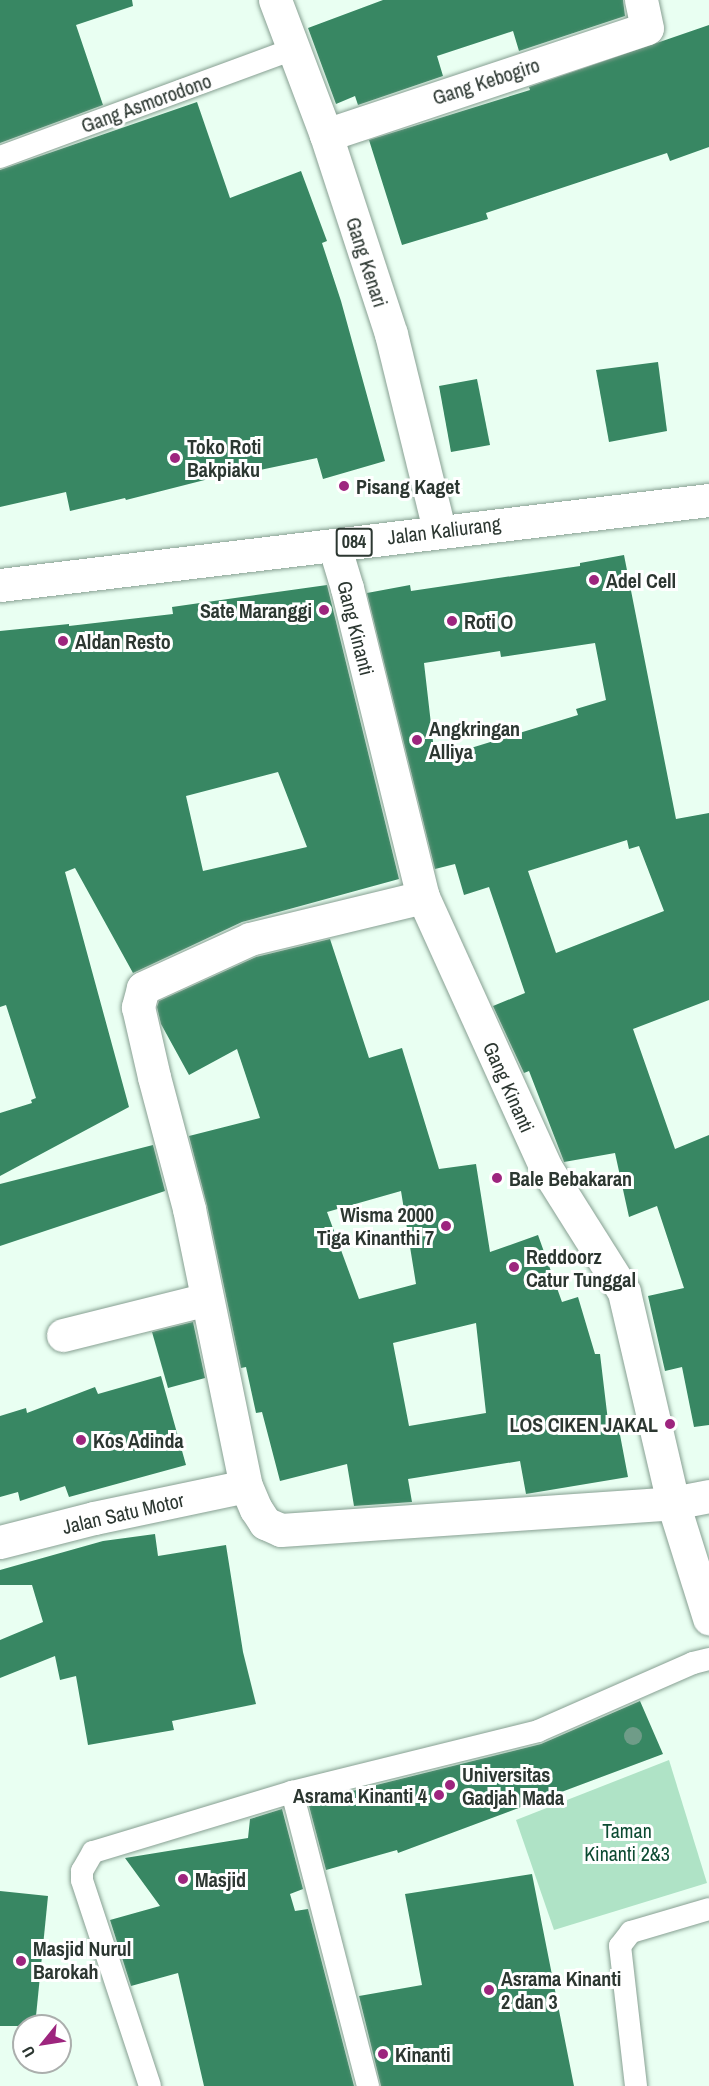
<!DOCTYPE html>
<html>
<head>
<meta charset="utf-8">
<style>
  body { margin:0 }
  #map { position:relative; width:709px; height:2086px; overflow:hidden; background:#e9fff2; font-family:"Archivo Narrow",sans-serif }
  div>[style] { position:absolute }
  .green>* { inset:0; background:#afe3c6 }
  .building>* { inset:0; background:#388763 }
  .roads { filter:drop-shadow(0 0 2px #87a092) drop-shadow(0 0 2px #87a092) }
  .service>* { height:22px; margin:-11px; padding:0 11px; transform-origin:11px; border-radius:11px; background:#fff }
  .minor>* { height:33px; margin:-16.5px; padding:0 16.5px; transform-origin:16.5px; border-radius:16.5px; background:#fff }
  .primary>* { height:33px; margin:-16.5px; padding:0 16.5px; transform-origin:16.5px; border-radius:16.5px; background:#fff }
  .trees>* { width:18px; height:18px; margin:-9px; border-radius:50%; background:#6f9c88 }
  .dots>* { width:16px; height:16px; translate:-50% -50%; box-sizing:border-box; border:3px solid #fff; border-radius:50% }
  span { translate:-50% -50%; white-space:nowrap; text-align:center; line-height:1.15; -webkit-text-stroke:6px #fff; paint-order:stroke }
  .shield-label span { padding:2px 4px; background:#fff; border:2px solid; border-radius:4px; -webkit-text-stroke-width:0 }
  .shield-label { font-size:18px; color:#2c3731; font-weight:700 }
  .street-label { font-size:20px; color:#2c3731 }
  .poi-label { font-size:20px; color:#2c3731; font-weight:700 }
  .left { translate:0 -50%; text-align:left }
  .right { translate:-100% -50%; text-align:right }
  .park-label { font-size:20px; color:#0c4b32 }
  .north { position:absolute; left:12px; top:2014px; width:60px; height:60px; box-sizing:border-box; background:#fff; border:2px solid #abafad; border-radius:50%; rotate:240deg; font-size:16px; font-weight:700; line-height:24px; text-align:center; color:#2c3731 }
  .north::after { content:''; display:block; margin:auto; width:21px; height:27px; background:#9d257e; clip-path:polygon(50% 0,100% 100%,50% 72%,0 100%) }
</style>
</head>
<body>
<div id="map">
  <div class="green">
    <div style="clip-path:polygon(669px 1760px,707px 1883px,554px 1930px,516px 1820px)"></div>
  </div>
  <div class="building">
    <div style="clip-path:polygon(0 0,132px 0,133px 6px,76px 25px,103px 105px,0 143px)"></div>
    <div style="clip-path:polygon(383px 0,623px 0,625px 16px,519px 51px,513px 31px,437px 56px,443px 76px,358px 105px,355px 96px,336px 104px,308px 28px)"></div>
    <div style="clip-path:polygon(709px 25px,709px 147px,670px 161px,667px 153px,486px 213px,488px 219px,402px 245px,369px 140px,530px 90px,529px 87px)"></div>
    <div style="clip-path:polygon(197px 102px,230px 198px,301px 171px,327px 241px,322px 243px,341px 301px,385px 461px,323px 479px,317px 458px,245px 473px,244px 470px,126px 500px,125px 498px,70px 511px,66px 492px,0 507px,0 170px)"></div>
    <div style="clip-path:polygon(658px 362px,667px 431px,609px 442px,596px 370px)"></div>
    <div style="clip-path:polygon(477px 379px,490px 445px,451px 452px,439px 386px)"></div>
    <div style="clip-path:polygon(evenodd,624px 555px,676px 819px,709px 813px,709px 1000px,633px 1029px,675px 1149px,709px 1135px,709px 1425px,694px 1427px,682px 1367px,665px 1371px,648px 1296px,684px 1288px,657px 1206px,629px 1217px,615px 1153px,564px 1162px,563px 1159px,529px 1071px,524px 1073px,493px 1006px,525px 993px,489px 887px,464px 895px,455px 864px,435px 869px,367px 593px,410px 585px,411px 591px,580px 566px,580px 563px,624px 555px,595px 643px,606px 700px,576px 709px,578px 715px,435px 759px,424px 663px,500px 651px,501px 657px,595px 643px,624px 555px,627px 840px,629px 849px,639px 846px,664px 911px,556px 953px,528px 871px,627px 840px)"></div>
    <div style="clip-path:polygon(evenodd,327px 585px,399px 879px,242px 922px,133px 973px,75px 868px,65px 872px,129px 1107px,0 1176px,0 1113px,32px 1103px,31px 1100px,36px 1098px,6px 1005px,0 1007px,0 631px,69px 624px,69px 626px,173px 614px,172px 607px,327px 585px,278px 772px,307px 847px,203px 871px,186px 796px,278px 772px)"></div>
    <div style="clip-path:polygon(evenodd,330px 939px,369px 1058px,402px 1048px,439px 1169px,476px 1164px,490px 1252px,538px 1235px,562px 1302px,578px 1297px,595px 1354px,600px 1354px,608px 1421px,617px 1419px,628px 1477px,526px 1494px,520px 1461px,408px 1479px,412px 1502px,354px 1506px,347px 1464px,280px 1481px,262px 1412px,256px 1413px,246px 1367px,241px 1368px,207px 1205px,189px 1136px,260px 1118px,237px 1049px,189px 1075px,161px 1024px,157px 1007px,159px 1001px,256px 957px,330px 939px,401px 1191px,416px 1284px,359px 1299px,327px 1212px,401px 1191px,330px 939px,476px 1323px,486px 1413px,409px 1426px,393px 1343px,476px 1323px)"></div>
    <div style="clip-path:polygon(153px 1145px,165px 1191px,0 1246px,0 1184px)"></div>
    <div style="clip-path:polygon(193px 1322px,205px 1378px,168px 1388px,152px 1332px)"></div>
    <div style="clip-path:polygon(161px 1376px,186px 1465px,69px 1497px,65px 1486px,20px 1501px,18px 1492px,0 1497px,0 1416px,26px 1408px,27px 1413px,95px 1387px,98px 1394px)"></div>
    <div style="clip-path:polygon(155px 1534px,158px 1556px,226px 1545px,243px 1652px,256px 1704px,172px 1721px,174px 1730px,88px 1745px,76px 1676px,60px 1680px,55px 1656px,0 1678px,0 1640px,43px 1622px,32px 1585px,0 1585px,0 1570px,103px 1541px)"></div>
    <div style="clip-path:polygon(640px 1701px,663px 1754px,398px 1853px,397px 1850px,326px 1870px,308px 1802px,541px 1744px)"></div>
    <div style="clip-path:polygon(282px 1809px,303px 1889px,290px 1894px,295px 1911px,308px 1909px,354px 2086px,204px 2086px,178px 1973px,131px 1986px,110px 1920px,160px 1906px,125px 1858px,248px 1838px,250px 1819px)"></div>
    <div style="clip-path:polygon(532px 1874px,574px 2086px,381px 2086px,359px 1996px,422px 1985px,405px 1894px)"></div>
    <div style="clip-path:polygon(0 1891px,48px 1896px,35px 2026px,0 2026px)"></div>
  </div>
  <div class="roads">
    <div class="service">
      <div style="left:0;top:157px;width:312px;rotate:-20.2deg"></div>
      <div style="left:292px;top:1792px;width:304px;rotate:75.5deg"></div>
      <div style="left:150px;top:2086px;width:217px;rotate:-108.3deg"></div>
      <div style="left:82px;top:1880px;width:9px;rotate:-90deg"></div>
      <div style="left:82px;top:1871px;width:22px;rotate:-60deg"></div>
      <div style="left:93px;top:1852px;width:208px;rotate:-16.8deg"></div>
      <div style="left:292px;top:1792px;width:253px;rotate:-13.9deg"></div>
      <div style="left:538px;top:1731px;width:169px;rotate:-23.7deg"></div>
      <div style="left:693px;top:1663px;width:16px;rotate:-14deg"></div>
      <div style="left:636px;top:2086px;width:141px;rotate:-96.5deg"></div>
      <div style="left:620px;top:1946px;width:18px;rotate:-52deg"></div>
      <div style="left:631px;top:1932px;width:81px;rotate:-16.4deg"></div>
    </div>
    <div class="minor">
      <div style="left:275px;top:0;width:144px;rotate:69.3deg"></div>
      <div style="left:326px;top:135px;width:209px;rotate:71.9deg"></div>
      <div style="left:391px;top:334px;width:202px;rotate:76.2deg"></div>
      <div style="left:326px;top:135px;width:338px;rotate:-18.4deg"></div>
      <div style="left:647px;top:28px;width:29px;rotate:-102deg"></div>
      <div style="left:334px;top:545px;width:45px;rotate:73.2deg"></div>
      <div style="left:347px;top:588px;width:318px;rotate:76.2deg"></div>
      <div style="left:423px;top:897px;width:298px;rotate:65.6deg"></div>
      <div style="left:546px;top:1168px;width:146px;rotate:57.8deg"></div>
      <div style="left:624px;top:1292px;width:217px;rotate:76.9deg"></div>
      <div style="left:673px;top:1503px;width:121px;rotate:72.6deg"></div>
      <div style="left:423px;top:897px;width:178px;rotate:166.4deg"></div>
      <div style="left:250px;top:939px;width:118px;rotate:155.4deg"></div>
      <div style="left:143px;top:988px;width:20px;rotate:105deg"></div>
      <div style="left:138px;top:1007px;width:72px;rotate:77.1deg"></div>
      <div style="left:154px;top:1077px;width:137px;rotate:75.1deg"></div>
      <div style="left:189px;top:1209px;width:283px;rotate:78.4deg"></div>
      <div style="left:246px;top:1486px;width:25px;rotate:67deg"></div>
      <div style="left:256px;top:1509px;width:17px;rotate:57deg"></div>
      <div style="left:265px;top:1523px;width:17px;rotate:24deg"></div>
      <div style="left:281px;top:1530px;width:393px;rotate:-3.9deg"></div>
      <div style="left:673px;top:1503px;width:37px;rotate:-11deg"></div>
      <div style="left:63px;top:1335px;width:148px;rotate:-14deg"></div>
      <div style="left:0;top:1542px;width:97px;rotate:-14.3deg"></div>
      <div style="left:94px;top:1518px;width:155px;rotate:-11.9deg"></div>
    </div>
    <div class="primary">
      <div style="left:0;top:585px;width:714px;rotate:-6.84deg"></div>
    </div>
  </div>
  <div class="trees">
    <div style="left:633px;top:1736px"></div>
  </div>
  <div class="dots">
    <div style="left:175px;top:458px;background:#9d257e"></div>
    <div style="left:344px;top:486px;background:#9d257e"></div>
    <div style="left:594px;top:580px;background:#9d257e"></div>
    <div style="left:324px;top:610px;background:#9d257e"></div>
    <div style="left:452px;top:621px;background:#9d257e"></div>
    <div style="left:63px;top:641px;background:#9d257e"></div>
    <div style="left:417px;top:740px;background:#9d257e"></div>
    <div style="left:497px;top:1178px;background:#9d257e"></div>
    <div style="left:446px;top:1226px;background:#9d257e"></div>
    <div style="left:514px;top:1267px;background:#9d257e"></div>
    <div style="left:670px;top:1424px;background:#9d257e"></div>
    <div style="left:81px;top:1440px;background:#9d257e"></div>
    <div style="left:450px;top:1785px;background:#9d257e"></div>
    <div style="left:439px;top:1795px;background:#9d257e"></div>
    <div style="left:183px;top:1879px;background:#9d257e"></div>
    <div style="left:21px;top:1961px;background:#9d257e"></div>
    <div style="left:489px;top:1990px;background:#9d257e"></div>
    <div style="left:383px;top:2054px;background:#9d257e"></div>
  </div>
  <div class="shield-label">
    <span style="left:354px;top:542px">084</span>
  </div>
  <div class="street-label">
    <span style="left:486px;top:81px;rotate:-18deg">Gang Kebogiro</span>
    <span style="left:146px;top:103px;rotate:-20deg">Gang Asmorodono</span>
    <span style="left:367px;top:262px;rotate:72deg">Gang Kenari</span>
    <span style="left:444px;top:530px;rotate:-7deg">Jalan Kaliurang</span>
    <span style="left:356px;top:628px;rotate:76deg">Gang Kinanti</span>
    <span style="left:509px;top:1087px;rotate:66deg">Gang Kinanti</span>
    <span style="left:123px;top:1513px;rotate:-13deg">Jalan Satu Motor</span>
  </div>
  <div class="poi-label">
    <span class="left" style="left:187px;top:458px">Toko Roti<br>Bakpiaku</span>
    <span class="left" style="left:356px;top:486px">Pisang Kaget</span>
    <span class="left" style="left:606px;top:580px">Adel Cell</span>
    <span class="right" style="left:312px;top:610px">Sate Maranggi</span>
    <span class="left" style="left:464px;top:621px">Roti O</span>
    <span class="left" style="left:75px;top:641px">Aldan Resto</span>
    <span class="left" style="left:429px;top:740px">Angkringan<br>Alliya</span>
    <span class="left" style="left:509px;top:1178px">Bale Bebakaran</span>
    <span class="right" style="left:434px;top:1226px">Wisma 2000<br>Tiga Kinanthi 7</span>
    <span class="left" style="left:526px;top:1268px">Reddoorz<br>Catur Tunggal</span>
    <span class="right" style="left:658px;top:1424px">LOS CIKEN JAKAL</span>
    <span class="left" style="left:93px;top:1440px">Kos Adinda</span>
    <span class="left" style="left:462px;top:1786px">Universitas<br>Gadjah Mada</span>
    <span class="right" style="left:427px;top:1795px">Asrama Kinanti 4</span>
    <span class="left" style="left:195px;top:1879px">Masjid</span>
    <span class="left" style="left:33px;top:1960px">Masjid Nurul<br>Barokah</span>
    <span class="left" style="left:501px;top:1990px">Asrama Kinanti<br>2 dan 3</span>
    <span class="left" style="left:395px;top:2054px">Kinanti</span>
  </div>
  <div class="park-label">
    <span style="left:627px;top:1842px">Taman<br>Kinanti 2&amp;3</span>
  </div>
  <div class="north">U</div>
</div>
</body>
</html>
